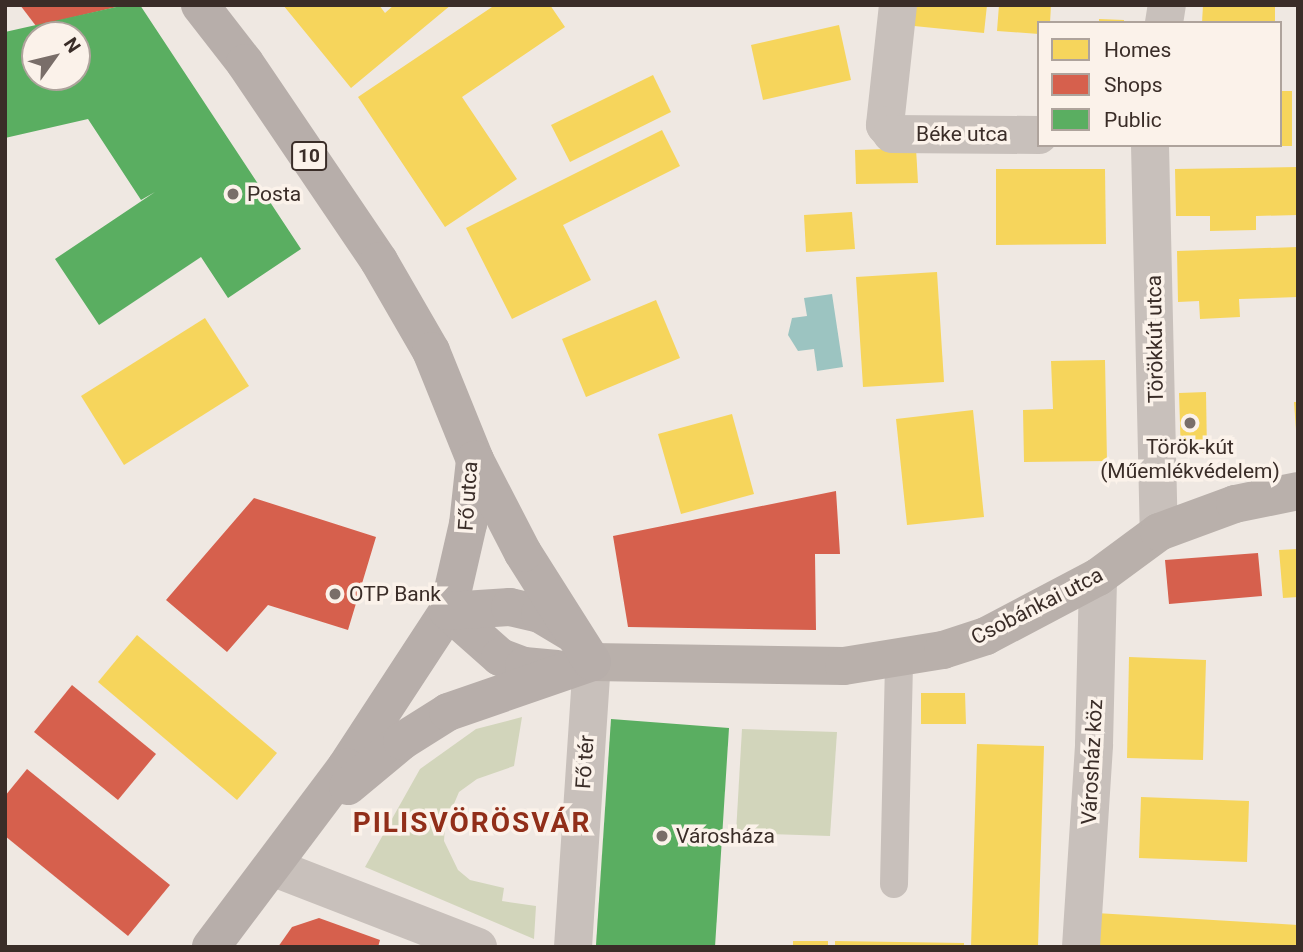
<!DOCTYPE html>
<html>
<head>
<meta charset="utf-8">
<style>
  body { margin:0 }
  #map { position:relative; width:1303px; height:952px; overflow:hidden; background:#efe8e2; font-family:Roboto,sans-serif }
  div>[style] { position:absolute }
  .green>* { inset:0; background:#d2d5bb }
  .water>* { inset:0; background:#9cc4c1 }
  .homes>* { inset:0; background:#f6d55c }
  .shops>* { inset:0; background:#d6604d }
  .public>* { inset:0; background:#5aae61 }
  .lane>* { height:28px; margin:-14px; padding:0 14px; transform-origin:14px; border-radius:14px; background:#c8c0bb }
  .street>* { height:38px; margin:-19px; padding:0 19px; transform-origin:19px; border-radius:19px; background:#c8c0bb }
  .secondary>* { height:38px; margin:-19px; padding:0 19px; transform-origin:19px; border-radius:19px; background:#b9b0ab }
  .primary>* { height:38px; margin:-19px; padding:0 19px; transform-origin:19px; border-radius:19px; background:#b7aeaa }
  .dots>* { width:19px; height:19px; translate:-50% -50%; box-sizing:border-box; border:4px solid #fbf2ea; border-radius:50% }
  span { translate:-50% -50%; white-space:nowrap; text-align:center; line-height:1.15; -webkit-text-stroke:7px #fbf2ea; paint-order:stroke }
  .shield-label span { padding:2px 5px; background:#fbf2ea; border:2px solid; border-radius:5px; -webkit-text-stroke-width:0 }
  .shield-label { font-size:19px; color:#3a2d28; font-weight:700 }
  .street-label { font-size:21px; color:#3a2d28 }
  .poi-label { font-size:21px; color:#3a2d28 }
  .left { translate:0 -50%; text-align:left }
  .district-label { font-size:28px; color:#912e19; font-weight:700; letter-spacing:2px }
  .frame { position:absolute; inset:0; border:7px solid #3a2d28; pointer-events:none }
  .legend { position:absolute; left:1037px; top:21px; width:245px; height:126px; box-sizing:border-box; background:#fbf2ea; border:2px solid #aea39c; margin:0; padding:9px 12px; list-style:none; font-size:21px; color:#3a2d28 }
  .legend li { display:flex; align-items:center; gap:14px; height:35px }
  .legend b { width:35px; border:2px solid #aea39c }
  .north { position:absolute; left:21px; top:21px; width:70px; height:70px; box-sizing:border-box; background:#fbf2ea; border:2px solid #aea39c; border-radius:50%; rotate:56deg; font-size:19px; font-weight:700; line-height:28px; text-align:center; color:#3a2d28 }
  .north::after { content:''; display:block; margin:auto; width:24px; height:32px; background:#796e69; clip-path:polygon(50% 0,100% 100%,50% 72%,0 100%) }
</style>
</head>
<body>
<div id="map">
  <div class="green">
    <div style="clip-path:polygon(522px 717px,514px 766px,477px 779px,459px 792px,445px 825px,444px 841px,458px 870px,470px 880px,504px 888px,502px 901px,536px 906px,534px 939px,365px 867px,420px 769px,476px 729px)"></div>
    <div style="clip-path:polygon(742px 729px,837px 732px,830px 836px,736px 833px)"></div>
  </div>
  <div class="water">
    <div style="clip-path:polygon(832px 294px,843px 367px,817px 371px,814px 349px,798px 351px,788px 335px,792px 318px,807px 316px,804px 298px)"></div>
  </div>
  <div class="homes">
    <div style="clip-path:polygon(283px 5px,379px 5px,385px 13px,394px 5px,451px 5px,351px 88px)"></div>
    <div style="clip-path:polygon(495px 5px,550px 5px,565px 27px,462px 97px,517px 179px,445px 227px,358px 97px)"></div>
    <div style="clip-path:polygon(916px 5px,987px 5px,984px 33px,914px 26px)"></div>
    <div style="clip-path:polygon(999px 5px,1051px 5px,1050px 23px,1039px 23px,1039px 34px,997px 31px)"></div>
    <div style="clip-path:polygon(1203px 5px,1275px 5px,1275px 23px,1202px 23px)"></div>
    <div style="clip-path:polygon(1099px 19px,1124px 20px,1124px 23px,1099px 23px)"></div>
    <div style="clip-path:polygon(839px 25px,851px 80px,763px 100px,751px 45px)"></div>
    <div style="clip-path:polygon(653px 75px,671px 112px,570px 162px,551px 125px)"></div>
    <div style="clip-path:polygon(1280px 91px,1292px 91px,1292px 146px,1280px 146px)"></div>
    <div style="clip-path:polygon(662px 130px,680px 166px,563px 225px,591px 280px,512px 319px,466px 228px)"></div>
    <div style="clip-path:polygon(916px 148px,918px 183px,856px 184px,855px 150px)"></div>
    <div style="clip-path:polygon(1298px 167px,1298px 215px,1256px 216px,1256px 230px,1210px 231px,1210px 216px,1176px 216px,1175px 169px)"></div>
    <div style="clip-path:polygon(996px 169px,1105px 169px,1106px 244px,996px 245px)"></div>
    <div style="clip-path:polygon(852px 212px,855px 249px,806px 252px,804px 215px)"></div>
    <div style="clip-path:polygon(1298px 247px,1298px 297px,1239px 299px,1240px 317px,1200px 319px,1199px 301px,1178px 302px,1177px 251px)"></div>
    <div style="clip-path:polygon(937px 272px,944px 382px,863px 387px,856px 277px)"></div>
    <div style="clip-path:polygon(656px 300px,680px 358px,586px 397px,562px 339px)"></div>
    <div style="clip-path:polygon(205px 318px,249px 386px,124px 465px,81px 396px)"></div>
    <div style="clip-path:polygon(1105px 360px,1107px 461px,1024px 462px,1023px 410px,1053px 409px,1051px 361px)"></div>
    <div style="clip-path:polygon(1206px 392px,1207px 453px,1181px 454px,1179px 393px)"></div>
    <div style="clip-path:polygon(1294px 402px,1298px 402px,1298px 430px,1296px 430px)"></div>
    <div style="clip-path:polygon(973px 410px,984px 517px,907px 525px,896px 419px)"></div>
    <div style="clip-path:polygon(732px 414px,754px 494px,681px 514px,658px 434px)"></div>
    <div style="clip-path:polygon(1298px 549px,1298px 597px,1283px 598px,1279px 550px)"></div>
    <div style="clip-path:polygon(137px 635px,277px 753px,237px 800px,98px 682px)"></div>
    <div style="clip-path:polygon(1129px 657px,1206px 660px,1203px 760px,1127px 758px)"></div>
    <div style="clip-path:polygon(921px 693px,965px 693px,966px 724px,921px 724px)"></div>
    <div style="clip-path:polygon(977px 744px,1044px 746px,1038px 947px,971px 947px)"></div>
    <div style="clip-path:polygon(1141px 797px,1249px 801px,1247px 862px,1139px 858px)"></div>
    <div style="clip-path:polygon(1096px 913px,1298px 925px,1298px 947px,1095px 947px)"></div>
    <div style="clip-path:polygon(793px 941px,828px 941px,828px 947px,793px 947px)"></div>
    <div style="clip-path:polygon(835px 941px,964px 943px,964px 947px,835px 947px)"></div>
  </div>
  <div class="shops">
    <div style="clip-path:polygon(20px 5px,121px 5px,121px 6px,36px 26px)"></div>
    <div style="clip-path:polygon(836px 491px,840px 554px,815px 554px,816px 630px,628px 627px,613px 536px)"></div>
    <div style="clip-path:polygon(254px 498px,376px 537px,348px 630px,268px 605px,227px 652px,166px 600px)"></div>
    <div style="clip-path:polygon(1258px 553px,1262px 596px,1169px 604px,1165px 560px)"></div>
    <div style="clip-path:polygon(72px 685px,156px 754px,118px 800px,34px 732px)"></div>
    <div style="clip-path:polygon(27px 769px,170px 885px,128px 936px,5px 836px,5px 796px)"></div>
    <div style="clip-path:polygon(319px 918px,380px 940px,378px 947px,278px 947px,292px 927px)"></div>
  </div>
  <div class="public">
    <div style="clip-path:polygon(evenodd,125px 5px,140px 5px,301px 249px,228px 298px,201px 257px,99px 325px,55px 259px,155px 192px,141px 200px,88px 119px,5px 138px,5px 32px,125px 5px,35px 35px,77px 35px,77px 77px,35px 77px,35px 35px)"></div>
    <div style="clip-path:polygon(611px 719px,729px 728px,715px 947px,596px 945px)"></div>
  </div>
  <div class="lane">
    <div style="left:894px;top:884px;width:224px;rotate:-88.7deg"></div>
  </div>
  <div class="street">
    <div style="left:898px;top:5px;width:121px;rotate:96.2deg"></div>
    <div style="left:885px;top:125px;width:11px;rotate:52deg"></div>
    <div style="left:892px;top:134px;width:147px;rotate:0.4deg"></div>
    <div style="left:1164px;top:23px;width:18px;rotate:-81deg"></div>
    <div style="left:1150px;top:145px;width:387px;rotate:88.7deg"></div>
    <div style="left:272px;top:867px;width:221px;rotate:21.2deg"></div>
    <div style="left:573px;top:947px;width:286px;rotate:-86.2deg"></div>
    <div style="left:1081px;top:947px;width:203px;rotate:-86.3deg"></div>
    <div style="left:1094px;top:744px;width:167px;rotate:-88.6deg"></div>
  </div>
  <div class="secondary">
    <div style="left:592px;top:662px;width:252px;rotate:0.9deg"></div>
    <div style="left:844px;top:666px;width:100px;rotate:-9.2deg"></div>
    <div style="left:943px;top:650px;width:45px;rotate:-18deg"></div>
    <div style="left:986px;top:636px;width:127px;rotate:-27.8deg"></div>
    <div style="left:1098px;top:577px;width:76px;rotate:-36.4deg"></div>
    <div style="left:1159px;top:532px;width:81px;rotate:-20.2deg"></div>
    <div style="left:1235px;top:504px;width:64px;rotate:-11.7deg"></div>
  </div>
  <div class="primary">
    <div style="left:200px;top:5px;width:73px;rotate:52.2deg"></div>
    <div style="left:245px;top:63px;width:239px;rotate:55.9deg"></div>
    <div style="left:379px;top:261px;width:104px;rotate:60deg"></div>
    <div style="left:431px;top:351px;width:118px;rotate:68deg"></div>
    <div style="left:475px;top:460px;width:64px;rotate:96.2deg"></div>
    <div style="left:468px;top:524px;width:89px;rotate:102.9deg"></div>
    <div style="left:448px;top:611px;width:186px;rotate:123.2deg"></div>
    <div style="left:346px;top:767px;width:225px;rotate:126.9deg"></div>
    <div style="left:448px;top:611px;width:69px;rotate:41.5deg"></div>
    <div style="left:500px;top:657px;width:26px;rotate:21deg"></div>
    <div style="left:524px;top:666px;width:33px;rotate:5deg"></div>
    <div style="left:448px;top:611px;width:62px;rotate:-3.7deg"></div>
    <div style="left:510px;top:607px;width:31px;rotate:13deg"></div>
    <div style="left:540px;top:614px;width:37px;rotate:31deg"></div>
    <div style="left:348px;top:786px;width:70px;rotate:-39.8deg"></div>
    <div style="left:402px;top:741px;width:54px;rotate:-32.2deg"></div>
    <div style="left:448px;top:712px;width:152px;rotate:-19.1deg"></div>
    <div style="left:592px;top:662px;width:129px;rotate:-122.3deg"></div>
    <div style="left:523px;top:553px;width:105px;rotate:-117.3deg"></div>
  </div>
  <div class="dots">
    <div style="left:233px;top:194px;background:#796e69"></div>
    <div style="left:1190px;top:423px;background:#796e69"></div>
    <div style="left:335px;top:594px;background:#796e69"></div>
    <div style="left:662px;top:836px;background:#796e69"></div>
  </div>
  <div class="shield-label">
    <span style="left:309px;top:156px">10</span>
  </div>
  <div class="street-label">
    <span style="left:962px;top:134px">Béke utca</span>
    <span style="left:1155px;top:339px;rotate:-91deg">Törökkút utca</span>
    <span style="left:468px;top:496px;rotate:-86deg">Fő utca</span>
    <span style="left:1037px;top:606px;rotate:-27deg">Csobánkai utca</span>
    <span style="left:585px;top:762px;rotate:-86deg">Fő tér</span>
    <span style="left:1092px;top:762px;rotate:-87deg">Városház köz</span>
  </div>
  <div class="poi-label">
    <span class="left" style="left:247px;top:194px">Posta</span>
    <span style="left:1190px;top:459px">Török-kút<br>(Műemlékvédelem)</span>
    <span class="left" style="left:349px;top:594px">OTP Bank</span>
    <span class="left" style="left:676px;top:836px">Városháza</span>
  </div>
  <div class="district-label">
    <span style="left:472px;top:823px">PILISVÖRÖSVÁR</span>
  </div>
  <div class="frame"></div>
  <ul class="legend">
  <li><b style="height:19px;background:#f6d55c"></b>Homes</li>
  <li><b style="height:19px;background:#d6604d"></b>Shops</li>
  <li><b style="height:19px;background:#5aae61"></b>Public</li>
  </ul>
  <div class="north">N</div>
</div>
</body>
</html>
